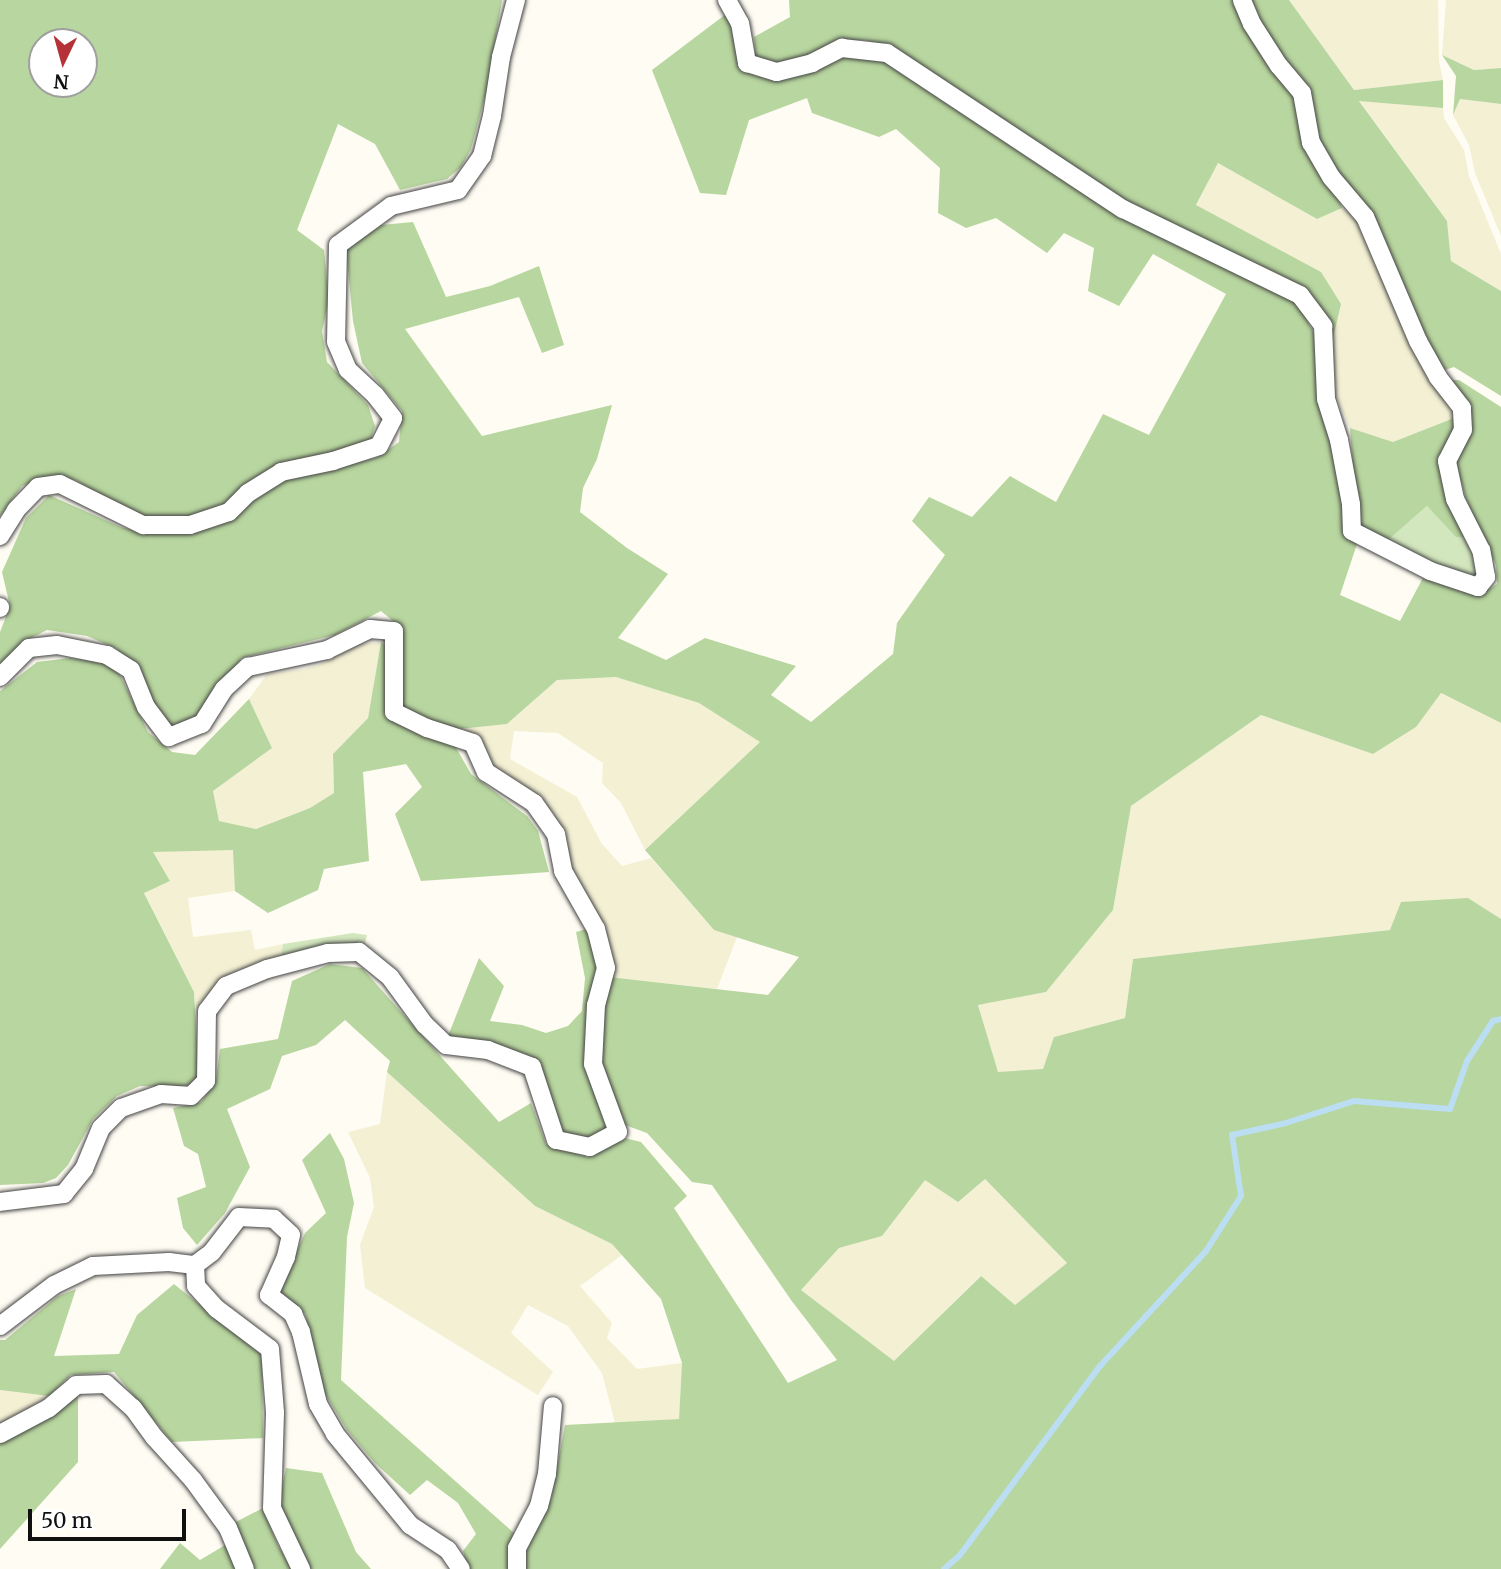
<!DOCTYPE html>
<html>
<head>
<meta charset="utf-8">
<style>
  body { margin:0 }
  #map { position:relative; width:1501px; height:1569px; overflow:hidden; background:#fefcf3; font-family:Merriweather,serif }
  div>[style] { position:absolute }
  .farmland>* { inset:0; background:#f3f0d4 }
  .green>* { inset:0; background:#d3e7be }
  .forest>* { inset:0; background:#b8d69f }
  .stream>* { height:6px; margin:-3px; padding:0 3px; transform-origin:3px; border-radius:3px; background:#bbdef2 }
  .roads { filter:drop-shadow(0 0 2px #434343) drop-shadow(0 0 2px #434343) }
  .minor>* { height:18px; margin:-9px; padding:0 9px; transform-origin:9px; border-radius:9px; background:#fff }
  span { translate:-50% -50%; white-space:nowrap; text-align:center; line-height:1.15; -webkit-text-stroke:7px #fff; paint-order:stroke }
  .north { position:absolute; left:28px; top:28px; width:70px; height:70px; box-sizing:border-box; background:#fff; border:2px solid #9f9f9f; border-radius:50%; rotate:185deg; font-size:19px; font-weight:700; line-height:28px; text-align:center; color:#101010 }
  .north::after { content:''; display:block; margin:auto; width:24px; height:32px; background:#b53239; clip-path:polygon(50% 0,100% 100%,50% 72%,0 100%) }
  .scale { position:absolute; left:28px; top:1509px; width:158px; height:32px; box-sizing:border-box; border:4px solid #101010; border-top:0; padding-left:9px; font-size:21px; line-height:24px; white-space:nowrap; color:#101010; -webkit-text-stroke:5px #fff; paint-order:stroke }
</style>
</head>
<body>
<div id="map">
  <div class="farmland">
    <div style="clip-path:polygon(1289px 0,1438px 0,1439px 61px,1443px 80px,1354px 90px)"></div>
    <div style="clip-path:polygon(1446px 0,1501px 0,1501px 68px,1474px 70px,1442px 55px)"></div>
    <div style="clip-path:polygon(1460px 99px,1501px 104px,1501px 236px,1475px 173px,1469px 145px,1453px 115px)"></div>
    <div style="clip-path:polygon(1359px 100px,1443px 108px,1444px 118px,1464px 150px,1469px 176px,1501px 254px,1501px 291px,1451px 261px,1447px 221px)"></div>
    <div style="clip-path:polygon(1218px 163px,1317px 219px,1342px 208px,1360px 224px,1454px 418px,1393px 442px,1350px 428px,1331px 384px,1330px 351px,1340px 304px,1196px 206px)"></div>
    <div style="clip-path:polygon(381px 642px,368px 718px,333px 754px,334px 793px,310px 808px,256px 829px,219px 821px,213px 791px,272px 748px,249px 699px,267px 674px,304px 669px,323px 663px,356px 645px)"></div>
    <div style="clip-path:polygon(616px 677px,699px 703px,760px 742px,645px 850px,621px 803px,602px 783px,603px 763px,558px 733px,514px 731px,510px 759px,577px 797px,602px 844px,622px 866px,651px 858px,714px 930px,737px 937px,717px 989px,609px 977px,575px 886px,564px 838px,553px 813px,532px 792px,506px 776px,450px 730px,507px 724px,557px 680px)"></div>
    <div style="clip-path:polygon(1440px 693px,1501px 723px,1501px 919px,1468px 898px,1390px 930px,1133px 959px,1125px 1018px,1054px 1037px,1043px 1069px,998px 1073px,978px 1005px,1046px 992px,1113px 910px,1131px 806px,1261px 715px,1373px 754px,1416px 727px)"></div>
    <div style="clip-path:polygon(234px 849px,235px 891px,188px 898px,193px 937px,251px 930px,255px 950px,283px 944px,281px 957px,222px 980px,196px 1012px,194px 992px,144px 892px,170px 881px,152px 852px)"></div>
    <div style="clip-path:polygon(387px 1072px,535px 1206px,612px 1244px,622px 1255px,580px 1286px,612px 1323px,607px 1338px,637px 1369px,682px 1363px,679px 1419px,615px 1423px,602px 1373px,568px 1326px,528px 1305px,511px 1333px,553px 1372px,538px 1395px,365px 1288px,360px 1245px,374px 1207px,370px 1178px,348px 1132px,380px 1124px)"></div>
    <div style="clip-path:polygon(925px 1179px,985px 1179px,1067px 1263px,1015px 1305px,980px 1276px,894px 1362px,801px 1290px,839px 1248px,882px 1236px)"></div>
    <div style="clip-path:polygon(0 1390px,49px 1396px,0 1424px)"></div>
  </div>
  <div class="green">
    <div style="clip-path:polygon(1427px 506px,1456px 536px,1467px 538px,1480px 573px,1474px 580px,1386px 542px)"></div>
    <div style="clip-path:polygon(353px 933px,367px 935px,364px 948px,281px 957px,283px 944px)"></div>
  </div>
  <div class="forest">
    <div style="clip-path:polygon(evenodd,0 0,502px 0,487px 89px,471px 149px,461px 167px,447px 179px,400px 190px,375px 144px,338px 124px,297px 230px,324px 250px,329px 300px,322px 331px,327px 362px,368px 405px,375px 426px,369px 444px,271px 468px,217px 510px,188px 519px,152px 519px,127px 513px,75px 480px,50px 476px,22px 486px,0 516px,0 0,42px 42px,84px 42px,84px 84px,42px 84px,42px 42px)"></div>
    <div style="clip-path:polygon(789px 0,1237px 0,1299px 98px,1342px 208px,1317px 219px,1218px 163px,1196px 205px,1321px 272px,1341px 304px,1330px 351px,1323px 318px,1124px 202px,889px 45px,863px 40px,837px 40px,815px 54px,775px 65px,755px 58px,754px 37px,790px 17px)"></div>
    <div style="clip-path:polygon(1244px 0,1289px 0,1354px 90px,1443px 80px,1443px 108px,1359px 101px,1447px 221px,1451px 261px,1501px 291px,1501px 396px,1454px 367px,1439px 372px,1384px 252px,1313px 141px,1306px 91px)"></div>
    <div style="clip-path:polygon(evenodd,726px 14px,735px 29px,746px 66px,777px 77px,846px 55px,886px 61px,1042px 167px,1124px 217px,1298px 303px,1316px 337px,1325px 419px,1346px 504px,1346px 532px,1357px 544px,1340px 595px,1400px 621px,1425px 574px,1477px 596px,1497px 584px,1496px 565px,1466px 499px,1455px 460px,1469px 428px,1448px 380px,1459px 380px,1501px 407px,1501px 723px,1441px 693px,1416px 727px,1373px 754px,1261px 715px,1131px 806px,1113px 910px,1046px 992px,978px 1005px,998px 1072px,1043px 1069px,1054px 1037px,1125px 1018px,1133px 959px,1390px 930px,1401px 902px,1468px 898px,1501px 919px,1501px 1569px,525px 1569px,526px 1552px,551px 1499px,565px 1425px,679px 1419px,682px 1363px,661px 1299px,612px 1244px,535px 1206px,387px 1072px,390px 1061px,345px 1020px,316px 1045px,282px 1056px,270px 1089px,227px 1109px,250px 1167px,225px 1213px,197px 1245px,183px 1228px,177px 1198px,206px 1187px,198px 1154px,184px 1146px,173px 1108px,201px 1102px,216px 1080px,220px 1049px,278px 1039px,292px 981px,330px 964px,362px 968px,499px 1122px,531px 1103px,546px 1144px,588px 1157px,625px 1138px,641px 1142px,687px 1196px,674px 1208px,788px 1383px,837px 1360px,791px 1300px,712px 1185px,692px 1182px,647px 1133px,622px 1124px,597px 1059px,609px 977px,768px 995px,799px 957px,714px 930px,645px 850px,760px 742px,699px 703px,616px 677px,557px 680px,507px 724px,450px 730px,400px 708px,399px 626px,381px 611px,335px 635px,242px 658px,193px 721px,170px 726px,150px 707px,141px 672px,117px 649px,87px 636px,47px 630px,25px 641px,0 668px,0 632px,10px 606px,2px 572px,26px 518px,49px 495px,121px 527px,143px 533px,256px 497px,284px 481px,378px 457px,399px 442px,402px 411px,362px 363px,353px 321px,346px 249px,381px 225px,413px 222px,446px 297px,490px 286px,539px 266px,564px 345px,542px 353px,519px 297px,405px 329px,482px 436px,612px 405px,597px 459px,583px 488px,580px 512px,627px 548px,668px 574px,618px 638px,666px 660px,705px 638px,796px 666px,771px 695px,811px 722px,893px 654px,897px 623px,945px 555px,912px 521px,929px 497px,972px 517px,1010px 476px,1056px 502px,1103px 414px,1149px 435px,1226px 294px,1153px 254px,1119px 306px,1088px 291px,1094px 248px,1064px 233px,1047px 253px,996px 218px,966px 228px,938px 213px,940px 168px,896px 129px,879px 137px,812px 113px,807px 98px,749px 120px,726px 195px,700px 193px,652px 70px,726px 14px,985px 1179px,1067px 1263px,1015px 1305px,981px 1276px,894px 1361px,801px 1290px,839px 1248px,882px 1236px,925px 1180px,958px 1202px,985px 1179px)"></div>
    <div style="clip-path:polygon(1442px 55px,1474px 70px,1501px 68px,1501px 104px,1460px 99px,1453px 115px,1456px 76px)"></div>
    <div style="clip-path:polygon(1454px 418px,1456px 431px,1443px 459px,1467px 538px,1456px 537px,1427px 506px,1386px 542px,1357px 525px,1350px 428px,1393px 442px)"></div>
    <div style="clip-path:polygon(381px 642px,388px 647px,385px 717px,455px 746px,471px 774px,527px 816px,538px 831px,549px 872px,421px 881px,395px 814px,422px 787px,406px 764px,363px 772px,369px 861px,324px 869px,318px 890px,268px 913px,235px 891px,233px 850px,153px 852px,170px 881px,144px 893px,194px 992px,199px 1074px,194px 1084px,175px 1087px,140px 1086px,117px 1096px,93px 1119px,68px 1165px,56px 1178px,43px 1183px,0 1185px,0 691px,37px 662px,70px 658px,102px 662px,119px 673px,148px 732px,172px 752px,195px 755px,249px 699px,272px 748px,213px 791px,219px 821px,256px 829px,310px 808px,334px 793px,333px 754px,368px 718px)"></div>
    <div style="clip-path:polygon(590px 928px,598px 967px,598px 1098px,607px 1132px,589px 1141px,559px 1133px,534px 1059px,448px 1036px,479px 958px,504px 986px,490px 1021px,522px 1025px,546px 1033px,568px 1026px,582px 1011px,585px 978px,576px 932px)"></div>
    <div style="clip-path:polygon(330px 1133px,344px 1159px,354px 1203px,347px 1237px,341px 1380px,514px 1533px,509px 1569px,468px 1569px,463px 1551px,476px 1534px,458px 1503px,427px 1480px,410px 1495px,375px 1463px,347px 1430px,324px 1392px,305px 1314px,279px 1291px,305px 1233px,326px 1213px,302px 1160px)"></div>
    <div style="clip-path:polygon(174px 1284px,262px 1355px,263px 1438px,172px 1442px,114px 1372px,71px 1375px,49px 1396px,0 1390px,0 1340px,5px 1340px,58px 1296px,76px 1289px,54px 1356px,119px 1354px,137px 1315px)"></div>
    <div style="clip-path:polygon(78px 1391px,78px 1462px,0 1549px,0 1441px)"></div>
    <div style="clip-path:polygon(286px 1468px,322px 1473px,356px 1552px,371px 1569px,311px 1569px,278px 1505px)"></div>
    <div style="clip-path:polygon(263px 1508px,278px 1546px,293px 1569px,250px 1569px,232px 1524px)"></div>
    <div style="clip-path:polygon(180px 1543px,200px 1560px,227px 1544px,237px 1569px,160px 1569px)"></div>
  </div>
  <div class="stream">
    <div style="left:944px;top:1569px;width:21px;rotate:-41deg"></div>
    <div style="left:960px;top:1555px;width:235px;rotate:-53.5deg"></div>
    <div style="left:1100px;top:1366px;width:156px;rotate:-47.3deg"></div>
    <div style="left:1206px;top:1251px;width:65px;rotate:-57.5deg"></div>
    <div style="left:1241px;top:1196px;width:62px;rotate:-98.4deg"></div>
    <div style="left:1232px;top:1135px;width:55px;rotate:-12.5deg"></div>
    <div style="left:1286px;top:1123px;width:71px;rotate:-17.9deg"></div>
    <div style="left:1354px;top:1101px;width:96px;rotate:4.8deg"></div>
    <div style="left:1450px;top:1109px;width:51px;rotate:-70.5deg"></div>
    <div style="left:1467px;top:1061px;width:48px;rotate:-57deg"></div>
    <div style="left:1493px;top:1021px;width:8px;rotate:-14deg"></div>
  </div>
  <div class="roads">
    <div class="minor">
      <div style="left:727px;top:0;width:26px;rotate:61deg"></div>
      <div style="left:740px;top:23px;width:41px;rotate:80.1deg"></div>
      <div style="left:747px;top:63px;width:31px;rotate:17deg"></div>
      <div style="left:777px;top:72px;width:36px;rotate:-14deg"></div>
      <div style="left:812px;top:63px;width:34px;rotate:-27deg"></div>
      <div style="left:842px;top:48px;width:45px;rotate:6.3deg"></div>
      <div style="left:887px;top:53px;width:283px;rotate:33.5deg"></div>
      <div style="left:1123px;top:209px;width:197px;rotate:25.9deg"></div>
      <div style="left:1300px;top:295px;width:39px;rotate:53deg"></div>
      <div style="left:1323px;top:326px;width:73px;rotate:87.6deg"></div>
      <div style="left:1326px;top:399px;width:43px;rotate:72.4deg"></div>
      <div style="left:1339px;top:440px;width:65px;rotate:79.4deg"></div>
      <div style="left:1351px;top:504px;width:27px;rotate:88deg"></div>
      <div style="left:1352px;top:531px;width:88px;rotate:27.1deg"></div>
      <div style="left:1430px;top:571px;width:51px;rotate:18.4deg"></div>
      <div style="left:1478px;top:587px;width:13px;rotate:-51deg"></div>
      <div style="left:1486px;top:577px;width:27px;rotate:-100deg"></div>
      <div style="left:1481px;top:550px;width:57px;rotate:-117deg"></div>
      <div style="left:1455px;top:499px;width:39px;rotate:-102deg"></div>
      <div style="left:1447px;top:461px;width:35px;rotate:-63deg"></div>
      <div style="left:1463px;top:430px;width:22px;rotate:-93deg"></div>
      <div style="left:1462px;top:408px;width:39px;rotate:-128deg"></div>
      <div style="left:1438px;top:377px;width:41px;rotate:-119.1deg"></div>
      <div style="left:1418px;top:341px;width:135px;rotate:-113.1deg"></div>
      <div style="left:1365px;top:217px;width:52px;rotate:-130.4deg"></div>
      <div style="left:1331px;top:177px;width:39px;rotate:-120deg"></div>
      <div style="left:1311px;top:143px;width:51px;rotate:-100.2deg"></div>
      <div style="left:1302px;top:93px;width:35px;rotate:-130deg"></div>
      <div style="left:1279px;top:66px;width:50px;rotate:-122.7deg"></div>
      <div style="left:1252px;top:24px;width:26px;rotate:-113deg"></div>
      <div style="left:0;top:536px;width:31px;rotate:-58deg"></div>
      <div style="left:16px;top:510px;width:32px;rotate:-46deg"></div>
      <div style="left:38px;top:487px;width:22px;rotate:-8deg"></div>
      <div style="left:60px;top:484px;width:93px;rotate:26.3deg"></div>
      <div style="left:143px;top:525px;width:47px"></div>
      <div style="left:190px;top:525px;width:41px;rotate:-18.4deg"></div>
      <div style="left:229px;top:512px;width:27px;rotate:-45deg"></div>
      <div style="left:248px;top:493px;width:39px;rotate:-32deg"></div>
      <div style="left:281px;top:472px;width:53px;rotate:-11.9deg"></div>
      <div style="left:333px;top:461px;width:48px;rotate:-18.1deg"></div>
      <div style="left:379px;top:446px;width:31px;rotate:-63deg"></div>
      <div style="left:393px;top:418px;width:29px;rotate:-128deg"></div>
      <div style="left:375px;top:395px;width:37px;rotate:-137deg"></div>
      <div style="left:348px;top:370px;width:30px;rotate:-113deg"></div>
      <div style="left:336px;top:342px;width:97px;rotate:-88.8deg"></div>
      <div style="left:338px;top:245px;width:66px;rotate:-36.3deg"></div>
      <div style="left:391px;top:206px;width:69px;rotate:-13.4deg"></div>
      <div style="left:458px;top:190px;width:42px;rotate:-54.8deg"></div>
      <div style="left:482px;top:156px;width:41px;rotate:-76deg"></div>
      <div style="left:492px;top:116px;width:60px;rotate:-81.3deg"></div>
      <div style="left:501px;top:57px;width:59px;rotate:-75.3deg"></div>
      <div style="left:0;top:607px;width:1px;rotate:90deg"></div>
      <div style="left:0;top:677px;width:41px;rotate:-45deg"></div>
      <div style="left:29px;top:648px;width:28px;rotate:-6deg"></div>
      <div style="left:57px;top:645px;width:51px;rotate:11.3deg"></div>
      <div style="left:107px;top:655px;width:28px;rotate:32deg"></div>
      <div style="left:131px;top:670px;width:40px;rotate:68deg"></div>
      <div style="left:146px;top:707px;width:38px;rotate:53deg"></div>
      <div style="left:169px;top:737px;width:35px;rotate:-22deg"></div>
      <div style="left:202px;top:724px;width:41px;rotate:-57.8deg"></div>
      <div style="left:224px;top:689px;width:33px;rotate:-43deg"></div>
      <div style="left:248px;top:667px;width:81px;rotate:-12.1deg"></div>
      <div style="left:327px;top:650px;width:48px;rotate:-26deg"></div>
      <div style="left:370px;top:629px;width:24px;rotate:5deg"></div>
      <div style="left:394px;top:631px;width:81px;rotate:90deg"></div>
      <div style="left:394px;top:712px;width:37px;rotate:26deg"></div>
      <div style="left:427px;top:728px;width:48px;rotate:18.1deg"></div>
      <div style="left:473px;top:743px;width:32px;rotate:66deg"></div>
      <div style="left:486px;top:772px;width:57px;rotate:32.9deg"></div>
      <div style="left:534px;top:803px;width:38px;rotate:55deg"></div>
      <div style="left:556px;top:834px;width:38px;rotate:79deg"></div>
      <div style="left:563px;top:871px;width:67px;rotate:60.4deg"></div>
      <div style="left:596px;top:929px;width:40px;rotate:75.6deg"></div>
      <div style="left:606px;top:968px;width:38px;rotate:105deg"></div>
      <div style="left:596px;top:1005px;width:59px;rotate:92.9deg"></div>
      <div style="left:593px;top:1064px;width:72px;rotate:69.8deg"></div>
      <div style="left:618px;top:1132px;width:32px;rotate:152deg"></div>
      <div style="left:590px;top:1147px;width:35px;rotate:-168deg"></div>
      <div style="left:556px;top:1140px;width:77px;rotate:-108.2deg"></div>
      <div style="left:532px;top:1067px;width:47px;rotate:-158.9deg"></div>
      <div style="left:488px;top:1050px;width:42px;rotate:-173.2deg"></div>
      <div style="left:446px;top:1045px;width:29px;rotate:-136deg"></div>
      <div style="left:425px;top:1025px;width:59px;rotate:-126.1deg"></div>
      <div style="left:390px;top:977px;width:40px;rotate:-141deg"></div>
      <div style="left:359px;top:952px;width:31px;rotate:178deg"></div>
      <div style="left:328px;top:953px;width:63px;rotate:165.3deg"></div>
      <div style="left:267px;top:969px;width:44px;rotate:157.5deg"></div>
      <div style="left:226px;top:986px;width:31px;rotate:127deg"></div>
      <div style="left:207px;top:1011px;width:70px;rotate:90.8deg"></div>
      <div style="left:206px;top:1081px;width:21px;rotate:135deg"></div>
      <div style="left:191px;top:1096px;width:30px;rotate:-176deg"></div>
      <div style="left:161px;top:1094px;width:42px;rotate:160.7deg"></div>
      <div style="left:121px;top:1108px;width:28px;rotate:135deg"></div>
      <div style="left:101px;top:1128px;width:44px;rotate:112.5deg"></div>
      <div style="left:84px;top:1169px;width:32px;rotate:129deg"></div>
      <div style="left:64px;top:1194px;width:64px;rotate:172.9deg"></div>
      <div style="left:195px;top:1265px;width:21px;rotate:87deg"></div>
      <div style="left:196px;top:1286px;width:31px;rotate:48deg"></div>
      <div style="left:217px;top:1309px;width:66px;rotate:37deg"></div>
      <div style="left:270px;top:1349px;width:64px;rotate:85.5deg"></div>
      <div style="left:275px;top:1413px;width:95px;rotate:91.8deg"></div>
      <div style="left:272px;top:1508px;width:68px;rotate:64.6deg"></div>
      <div style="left:0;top:1326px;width:68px;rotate:-37.2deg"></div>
      <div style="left:54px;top:1285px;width:43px;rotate:-26deg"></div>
      <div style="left:93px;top:1266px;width:76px;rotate:-3deg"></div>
      <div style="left:169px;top:1262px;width:26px;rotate:7deg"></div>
      <div style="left:195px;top:1265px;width:21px;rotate:-37deg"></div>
      <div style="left:212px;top:1252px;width:44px;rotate:-52.4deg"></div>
      <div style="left:239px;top:1217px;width:35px;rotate:3deg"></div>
      <div style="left:274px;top:1219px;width:23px;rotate:43deg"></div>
      <div style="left:291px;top:1235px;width:23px;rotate:103deg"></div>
      <div style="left:286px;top:1257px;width:42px;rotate:114.1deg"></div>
      <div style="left:269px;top:1295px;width:31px;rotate:38deg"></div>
      <div style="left:293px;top:1314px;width:20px;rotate:66deg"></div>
      <div style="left:301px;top:1332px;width:74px;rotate:76.7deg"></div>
      <div style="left:318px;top:1404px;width:34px;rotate:60deg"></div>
      <div style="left:335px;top:1434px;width:118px;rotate:50.5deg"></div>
      <div style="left:410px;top:1525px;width:45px;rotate:33.3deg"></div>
      <div style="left:448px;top:1550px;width:23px;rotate:56deg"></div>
      <div style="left:0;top:1434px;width:55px;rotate:-28deg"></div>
      <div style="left:49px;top:1408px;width:35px;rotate:-40deg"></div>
      <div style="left:76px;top:1385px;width:30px;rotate:-2deg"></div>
      <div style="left:106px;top:1384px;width:36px;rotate:42deg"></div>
      <div style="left:133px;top:1408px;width:37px;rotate:54deg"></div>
      <div style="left:155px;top:1438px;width:57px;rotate:47.9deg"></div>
      <div style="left:193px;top:1480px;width:59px;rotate:53.9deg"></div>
      <div style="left:228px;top:1528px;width:44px;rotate:67.5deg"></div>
      <div style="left:517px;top:1569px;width:21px;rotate:-90deg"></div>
      <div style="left:517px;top:1548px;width:47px;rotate:-62.4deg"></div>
      <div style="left:539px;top:1506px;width:33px;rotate:-76deg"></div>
      <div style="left:547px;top:1474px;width:68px;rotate:-85deg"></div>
    </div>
  </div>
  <div class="north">N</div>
  <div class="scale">50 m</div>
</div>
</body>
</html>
